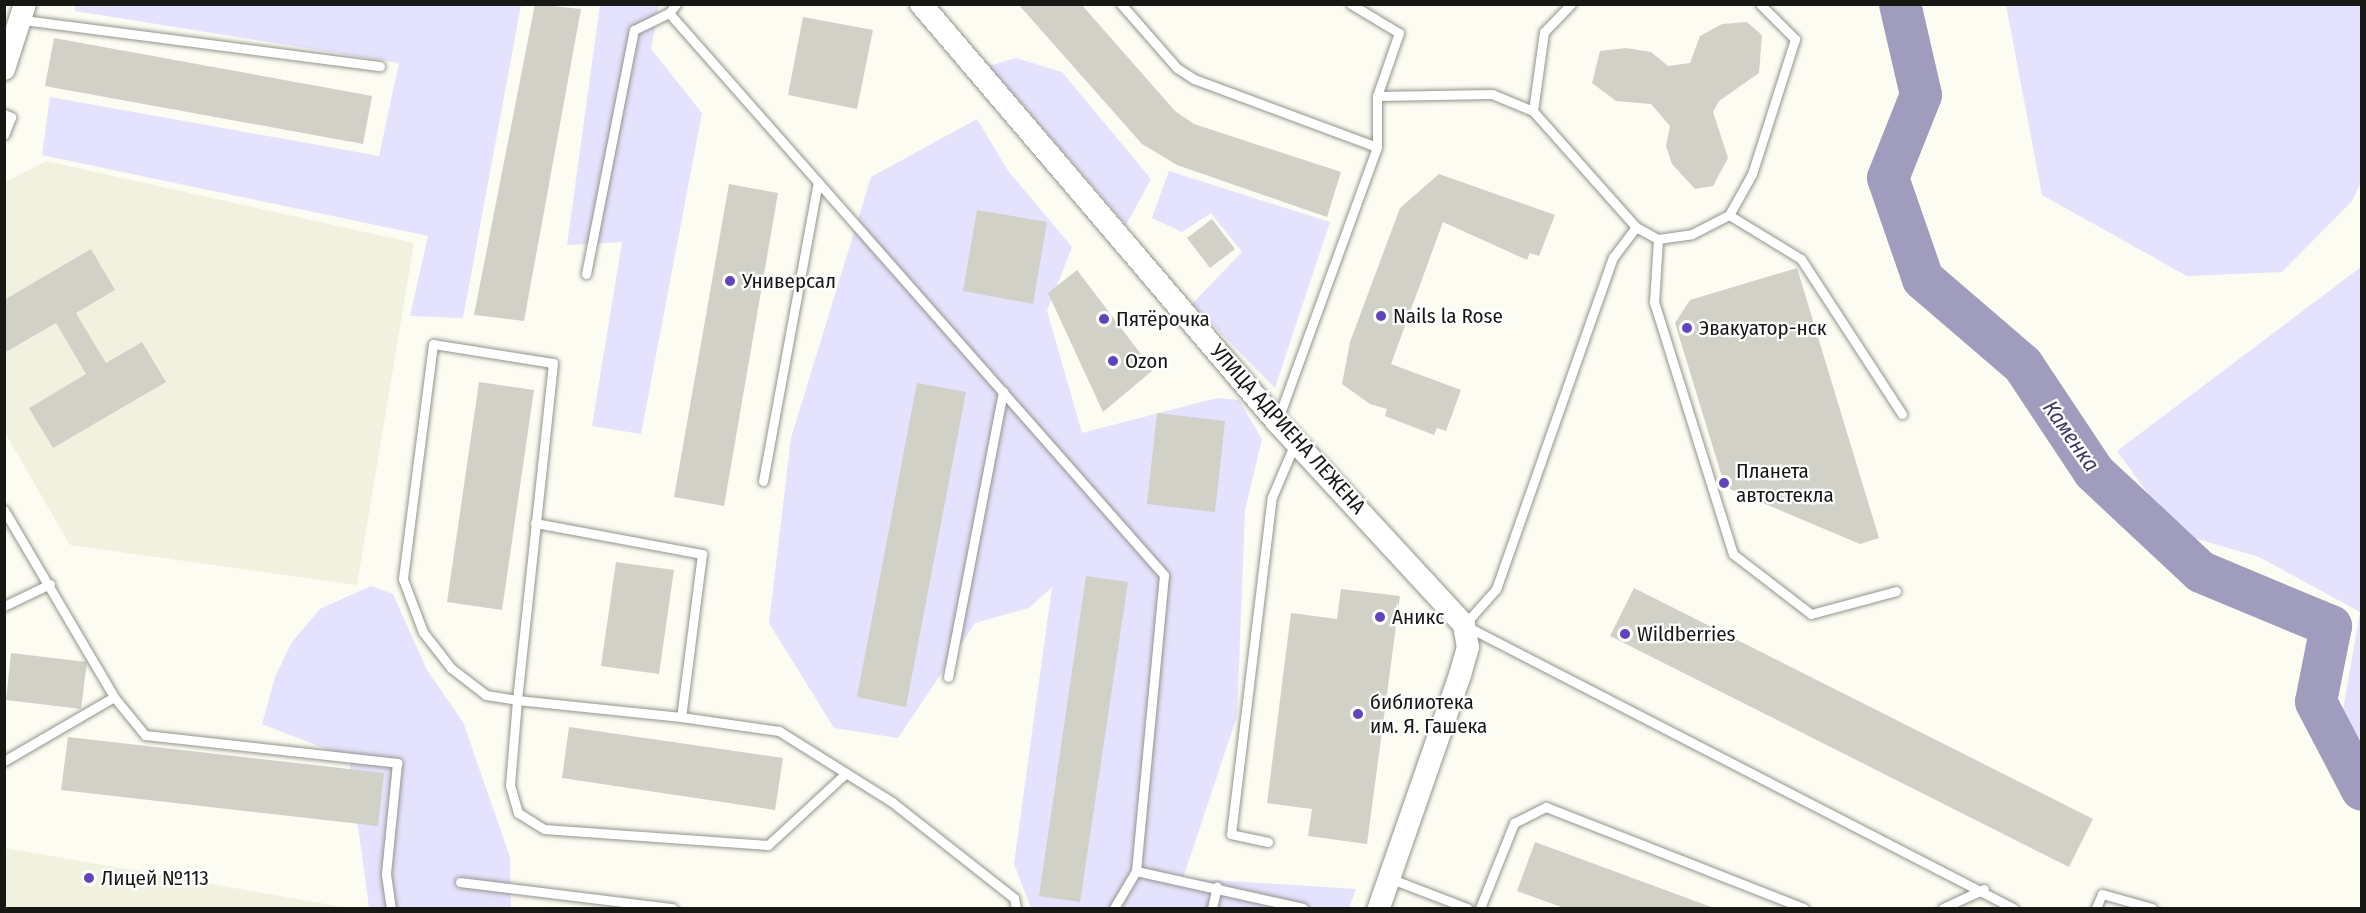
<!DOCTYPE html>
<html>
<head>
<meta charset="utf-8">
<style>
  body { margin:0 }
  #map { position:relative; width:2366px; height:913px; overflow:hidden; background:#fcfcf3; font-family:"Fira Sans Condensed",sans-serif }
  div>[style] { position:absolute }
  .built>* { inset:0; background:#f1f1e0 }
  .green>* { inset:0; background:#e4e2fc }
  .river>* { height:42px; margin:-21px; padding:0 21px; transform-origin:21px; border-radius:21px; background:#9f9cbe }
  .building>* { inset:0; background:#d1d1c8 }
  .roads { filter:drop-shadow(0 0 2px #94948c) drop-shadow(0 0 2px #94948c) }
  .service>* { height:9px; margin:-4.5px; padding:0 4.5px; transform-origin:4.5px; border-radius:4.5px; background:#fff }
  .tertiary>* { height:22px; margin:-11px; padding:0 11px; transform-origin:11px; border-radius:11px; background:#fff }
  .dots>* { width:16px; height:16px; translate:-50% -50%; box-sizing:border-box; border:3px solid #fff; border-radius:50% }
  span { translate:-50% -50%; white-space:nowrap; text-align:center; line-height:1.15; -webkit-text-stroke:4.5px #fff; paint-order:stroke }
  .poi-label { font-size:21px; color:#171714 }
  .left { translate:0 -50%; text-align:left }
  .street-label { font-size:21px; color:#171714 }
  .water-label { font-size:22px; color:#3f3867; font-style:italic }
  .frame { position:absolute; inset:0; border:6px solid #171714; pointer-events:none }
</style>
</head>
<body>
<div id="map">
  <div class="built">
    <div style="clip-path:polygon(46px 161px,414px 243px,357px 585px,70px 545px,5px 433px,4px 183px)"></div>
    <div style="clip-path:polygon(5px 848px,343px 907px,344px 908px,5px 908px)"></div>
  </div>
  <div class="green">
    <div style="clip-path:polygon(75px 5px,521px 5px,463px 318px,410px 316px,428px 236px,42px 155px,50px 97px,379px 156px,399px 63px,75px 11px)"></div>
    <div style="clip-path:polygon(600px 5px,659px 5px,651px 49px,702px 113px,641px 434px,592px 426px,622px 242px,567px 245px)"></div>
    <div style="clip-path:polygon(2006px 5px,2361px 5px,2362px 180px,2352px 201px,2282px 272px,2187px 276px,2042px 195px)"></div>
    <div style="clip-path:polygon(1016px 58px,1062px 72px,1151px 179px,1126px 225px,989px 66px)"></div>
    <div style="clip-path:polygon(977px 119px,1009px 172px,1072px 247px,1047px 311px,1082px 433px,1217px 398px,1239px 400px,1262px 439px,1245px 510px,1237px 716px,1183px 878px,1356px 889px,1349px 908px,1031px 908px,1014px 864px,1052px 587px,1029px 608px,975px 623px,898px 738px,834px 728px,769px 623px,791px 438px,871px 177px)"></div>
    <div style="clip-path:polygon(1169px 171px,1330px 222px,1275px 388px,1192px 304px,1242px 252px,1211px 213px,1182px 232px,1152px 218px)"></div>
    <div style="clip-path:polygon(2361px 267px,2361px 741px,2342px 716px,2360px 612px,2259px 557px,2177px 533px,2117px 451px)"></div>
    <div style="clip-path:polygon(371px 586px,393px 594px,427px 670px,463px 722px,510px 857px,511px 908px,369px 908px,349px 758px,262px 724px,275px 677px,292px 642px,320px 609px)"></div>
  </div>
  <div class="river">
    <div style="left:1900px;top:4px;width:93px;rotate:77deg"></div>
    <div style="left:1921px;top:95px;width:89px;rotate:111.7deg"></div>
    <div style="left:1888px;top:178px;width:107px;rotate:70.9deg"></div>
    <div style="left:1923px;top:279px;width:132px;rotate:40.7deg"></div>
    <div style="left:2023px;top:365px;width:128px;rotate:56.4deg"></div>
    <div style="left:2094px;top:472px;width:146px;rotate:43.1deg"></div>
    <div style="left:2201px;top:572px;width:141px;rotate:22.6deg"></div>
    <div style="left:2331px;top:626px;width:77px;rotate:101.2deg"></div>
    <div style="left:2316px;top:702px;width:99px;rotate:62.4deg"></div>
  </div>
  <div class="building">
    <div style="clip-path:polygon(535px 4px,581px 9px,524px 321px,474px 315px)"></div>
    <div style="clip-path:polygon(1018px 4px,1081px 4px,1175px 111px,1194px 124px,1341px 172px,1327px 217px,1177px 165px,1142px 144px)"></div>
    <div style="clip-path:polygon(803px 17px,873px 30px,857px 109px,788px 95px)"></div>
    <div style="clip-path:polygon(1747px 22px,1762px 35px,1759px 73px,1719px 101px,1713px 112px,1728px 158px,1713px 186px,1695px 189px,1672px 164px,1666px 146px,1670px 126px,1651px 104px,1616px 101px,1592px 83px,1600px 51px,1626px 48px,1651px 52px,1668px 66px,1690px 63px,1700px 36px,1722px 24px)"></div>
    <div style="clip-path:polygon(54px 38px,372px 96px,363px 144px,45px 86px)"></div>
    <div style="clip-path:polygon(1439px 174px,1555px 215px,1539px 256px,1530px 253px,1527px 260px,1443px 222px,1391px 364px,1461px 390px,1446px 431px,1437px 428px,1434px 435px,1385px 416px,1387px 409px,1370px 404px,1342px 384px,1350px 342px,1400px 208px)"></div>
    <div style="clip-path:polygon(729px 184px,778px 193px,724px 506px,674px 497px)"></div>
    <div style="clip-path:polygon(977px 210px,1047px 222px,1033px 304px,963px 291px)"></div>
    <div style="clip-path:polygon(1212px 219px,1235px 249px,1210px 268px,1187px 238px)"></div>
    <div style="clip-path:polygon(91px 249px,115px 290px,76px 313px,106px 363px,142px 342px,166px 382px,53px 448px,29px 408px,86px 374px,56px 323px,4px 353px,4px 300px)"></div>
    <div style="clip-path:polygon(1797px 268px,1879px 538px,1860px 544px,1725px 487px,1675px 323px,1690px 300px)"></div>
    <div style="clip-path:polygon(1077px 270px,1153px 370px,1103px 412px,1048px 293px)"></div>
    <div style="clip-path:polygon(479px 382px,534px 390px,502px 610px,447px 602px)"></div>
    <div style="clip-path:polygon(917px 383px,966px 392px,906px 707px,857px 697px)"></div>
    <div style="clip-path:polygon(1157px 413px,1225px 421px,1215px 512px,1147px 504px)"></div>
    <div style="clip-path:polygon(616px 562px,674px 570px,659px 674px,601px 666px)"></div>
    <div style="clip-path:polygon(1086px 576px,1128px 582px,1080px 902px,1039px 896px)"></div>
    <div style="clip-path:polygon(1634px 588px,2093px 819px,2069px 867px,1610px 636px)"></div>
    <div style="clip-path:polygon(1341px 589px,1400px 596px,1367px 844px,1308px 836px,1312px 809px,1267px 803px,1291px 613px,1337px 619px)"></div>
    <div style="clip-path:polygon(11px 653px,87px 662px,81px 709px,6px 700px)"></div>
    <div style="clip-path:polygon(569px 727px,783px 758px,775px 810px,562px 778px)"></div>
    <div style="clip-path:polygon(68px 737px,384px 773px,378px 826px,61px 790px)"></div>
    <div style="clip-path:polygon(1535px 842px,1714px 908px,1564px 908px,1517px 891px)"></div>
  </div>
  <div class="roads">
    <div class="service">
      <div style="left:676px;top:4px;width:11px;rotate:128deg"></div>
      <div style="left:669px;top:13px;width:749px;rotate:48.63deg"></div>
      <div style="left:1164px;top:575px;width:297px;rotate:95.4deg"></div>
      <div style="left:1136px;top:871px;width:43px;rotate:120.7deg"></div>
      <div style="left:1121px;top:4px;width:85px;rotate:48.8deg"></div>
      <div style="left:1177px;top:68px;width:20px;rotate:33deg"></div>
      <div style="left:1194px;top:79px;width:195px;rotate:20.4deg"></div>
      <div style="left:24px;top:20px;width:359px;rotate:7.4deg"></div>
      <div style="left:1377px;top:96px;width:115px;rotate:-1deg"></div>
      <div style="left:1492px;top:94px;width:44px;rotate:22.5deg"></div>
      <div style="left:1533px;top:111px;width:155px;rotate:48.4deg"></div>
      <div style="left:1636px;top:227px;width:25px;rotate:29deg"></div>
      <div style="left:1658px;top:239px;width:34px;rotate:-8deg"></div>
      <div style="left:1692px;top:234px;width:42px;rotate:-27.2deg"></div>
      <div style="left:1729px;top:215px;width:47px;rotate:-60.7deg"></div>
      <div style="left:1752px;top:174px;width:142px;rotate:-72.3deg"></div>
      <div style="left:1795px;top:39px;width:49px;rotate:-135deg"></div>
      <div style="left:1533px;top:111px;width:80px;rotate:-82.1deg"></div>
      <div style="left:1544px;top:32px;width:39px;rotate:-46deg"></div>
      <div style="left:4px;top:114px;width:8px;rotate:23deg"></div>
      <div style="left:11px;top:117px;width:19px;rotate:111deg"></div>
      <div style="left:1729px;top:215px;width:84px;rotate:31.4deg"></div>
      <div style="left:1801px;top:259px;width:185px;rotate:56.9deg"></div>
      <div style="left:1636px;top:227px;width:38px;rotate:127deg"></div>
      <div style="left:1613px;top:257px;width:352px;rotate:109.4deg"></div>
      <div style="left:1496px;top:589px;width:48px;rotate:131.6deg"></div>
      <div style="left:1464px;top:625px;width:618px;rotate:27.27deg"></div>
      <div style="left:1658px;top:239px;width:63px;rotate:93.6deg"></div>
      <div style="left:1654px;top:302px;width:264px;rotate:72.6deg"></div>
      <div style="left:1733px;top:554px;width:98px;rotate:37.6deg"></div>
      <div style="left:1811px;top:614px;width:88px;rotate:-15.1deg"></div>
      <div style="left:586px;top:274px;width:249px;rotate:-78.9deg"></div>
      <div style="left:634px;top:30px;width:39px;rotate:-26deg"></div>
      <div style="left:1278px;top:419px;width:289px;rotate:-70deg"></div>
      <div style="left:1377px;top:147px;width:51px;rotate:-90deg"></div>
      <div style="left:1377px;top:96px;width:67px;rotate:-70.8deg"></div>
      <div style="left:1399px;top:33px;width:56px;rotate:-148.9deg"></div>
      <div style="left:763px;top:481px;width:304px;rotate:-79.6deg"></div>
      <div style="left:4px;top:510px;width:217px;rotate:59.5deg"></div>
      <div style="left:114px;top:697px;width:49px;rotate:50.8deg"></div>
      <div style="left:145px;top:735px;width:254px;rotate:6.3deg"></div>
      <div style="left:397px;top:763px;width:112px;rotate:95.7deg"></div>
      <div style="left:386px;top:874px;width:34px;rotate:82deg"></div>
      <div style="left:535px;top:523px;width:170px;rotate:10.5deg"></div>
      <div style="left:702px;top:554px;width:164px;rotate:97.3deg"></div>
      <div style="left:4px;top:606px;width:51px;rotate:-25.6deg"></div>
      <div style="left:948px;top:677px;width:291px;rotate:-79.1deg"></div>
      <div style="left:4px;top:761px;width:127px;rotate:-30.2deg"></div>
      <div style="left:846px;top:773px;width:106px;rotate:137.3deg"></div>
      <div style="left:768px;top:845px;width:225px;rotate:-175.9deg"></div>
      <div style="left:544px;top:829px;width:31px;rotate:-148deg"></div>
      <div style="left:518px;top:813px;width:29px;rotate:-106deg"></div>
      <div style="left:510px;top:785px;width:85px;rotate:-85.3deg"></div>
      <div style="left:517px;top:700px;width:339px;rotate:-83.9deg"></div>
      <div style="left:553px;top:363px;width:121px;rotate:-171deg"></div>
      <div style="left:433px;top:344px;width:237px;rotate:97.3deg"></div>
      <div style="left:403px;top:579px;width:57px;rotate:69.3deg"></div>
      <div style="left:423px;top:632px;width:46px;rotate:52.1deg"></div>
      <div style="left:451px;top:668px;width:44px;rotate:37.6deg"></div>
      <div style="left:486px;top:695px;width:31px;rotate:9deg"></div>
      <div style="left:517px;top:700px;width:165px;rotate:5.9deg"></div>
      <div style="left:681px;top:717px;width:99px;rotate:8.1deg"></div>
      <div style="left:779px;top:731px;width:133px;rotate:32.1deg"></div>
      <div style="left:892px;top:802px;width:155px;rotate:38.2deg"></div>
      <div style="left:1014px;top:898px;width:10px;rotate:79deg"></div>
      <div style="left:1268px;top:842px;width:38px;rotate:-168deg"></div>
      <div style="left:1231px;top:834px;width:339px;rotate:-83.1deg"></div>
      <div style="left:1272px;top:497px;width:59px;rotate:-66.9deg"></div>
      <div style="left:1136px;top:871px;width:171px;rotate:12.5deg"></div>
      <div style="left:1389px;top:878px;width:84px;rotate:21deg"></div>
      <div style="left:460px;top:882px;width:214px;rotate:7deg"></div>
      <div style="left:1212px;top:908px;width:22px;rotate:-77deg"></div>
      <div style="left:1480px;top:908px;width:92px;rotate:-68.2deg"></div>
      <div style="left:1514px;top:823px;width:36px;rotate:-27deg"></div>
      <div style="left:1546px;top:807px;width:277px;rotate:21.4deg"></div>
      <div style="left:1943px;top:908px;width:45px;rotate:-24.9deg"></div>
      <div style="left:2096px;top:908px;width:15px;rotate:-67deg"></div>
      <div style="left:2102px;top:894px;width:52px;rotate:15.6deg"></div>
    </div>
    <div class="tertiary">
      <div style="left:921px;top:4px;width:549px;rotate:49.58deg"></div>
      <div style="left:1277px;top:422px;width:276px;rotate:47.3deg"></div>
      <div style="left:1464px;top:625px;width:22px;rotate:80deg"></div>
      <div style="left:1468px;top:647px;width:29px;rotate:106deg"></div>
      <div style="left:1460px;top:675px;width:247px;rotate:109.2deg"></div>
      <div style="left:4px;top:69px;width:68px;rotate:-72.1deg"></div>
    </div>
  </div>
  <div class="dots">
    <div style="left:730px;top:281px;background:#6144bd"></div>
    <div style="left:1381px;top:316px;background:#6144bd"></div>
    <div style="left:1104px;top:319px;background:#6144bd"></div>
    <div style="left:1687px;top:328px;background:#6144bd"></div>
    <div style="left:1113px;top:361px;background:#6144bd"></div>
    <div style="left:1724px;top:483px;background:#6144bd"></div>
    <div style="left:1380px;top:617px;background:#6144bd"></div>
    <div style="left:1625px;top:634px;background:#6144bd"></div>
    <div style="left:1358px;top:714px;background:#6144bd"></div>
    <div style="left:89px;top:878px;background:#6144bd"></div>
  </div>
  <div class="poi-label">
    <span class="left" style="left:742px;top:281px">Универсал</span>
    <span class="left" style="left:1393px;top:316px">Nails la Rose</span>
    <span class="left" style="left:1116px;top:319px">Пятёрочка</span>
    <span class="left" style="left:1699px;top:328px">Эвакуатор-нск</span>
    <span class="left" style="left:1125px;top:361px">Ozon</span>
    <span class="left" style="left:1736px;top:483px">Планета<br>автостекла</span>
    <span class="left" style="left:1392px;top:617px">Аникс</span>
    <span class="left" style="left:1637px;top:634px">Wildberries</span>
    <span class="left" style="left:1370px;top:714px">библиотека<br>им. Я. Гашека</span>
    <span class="left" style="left:101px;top:878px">Лицей №113</span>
  </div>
  <div class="street-label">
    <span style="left:1288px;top:429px;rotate:48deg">УЛИЦА АДРИЕНА ЛЕЖЕНА</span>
  </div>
  <div class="water-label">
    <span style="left:2071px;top:436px;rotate:55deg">Каменка</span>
  </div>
  <div class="frame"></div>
</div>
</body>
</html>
